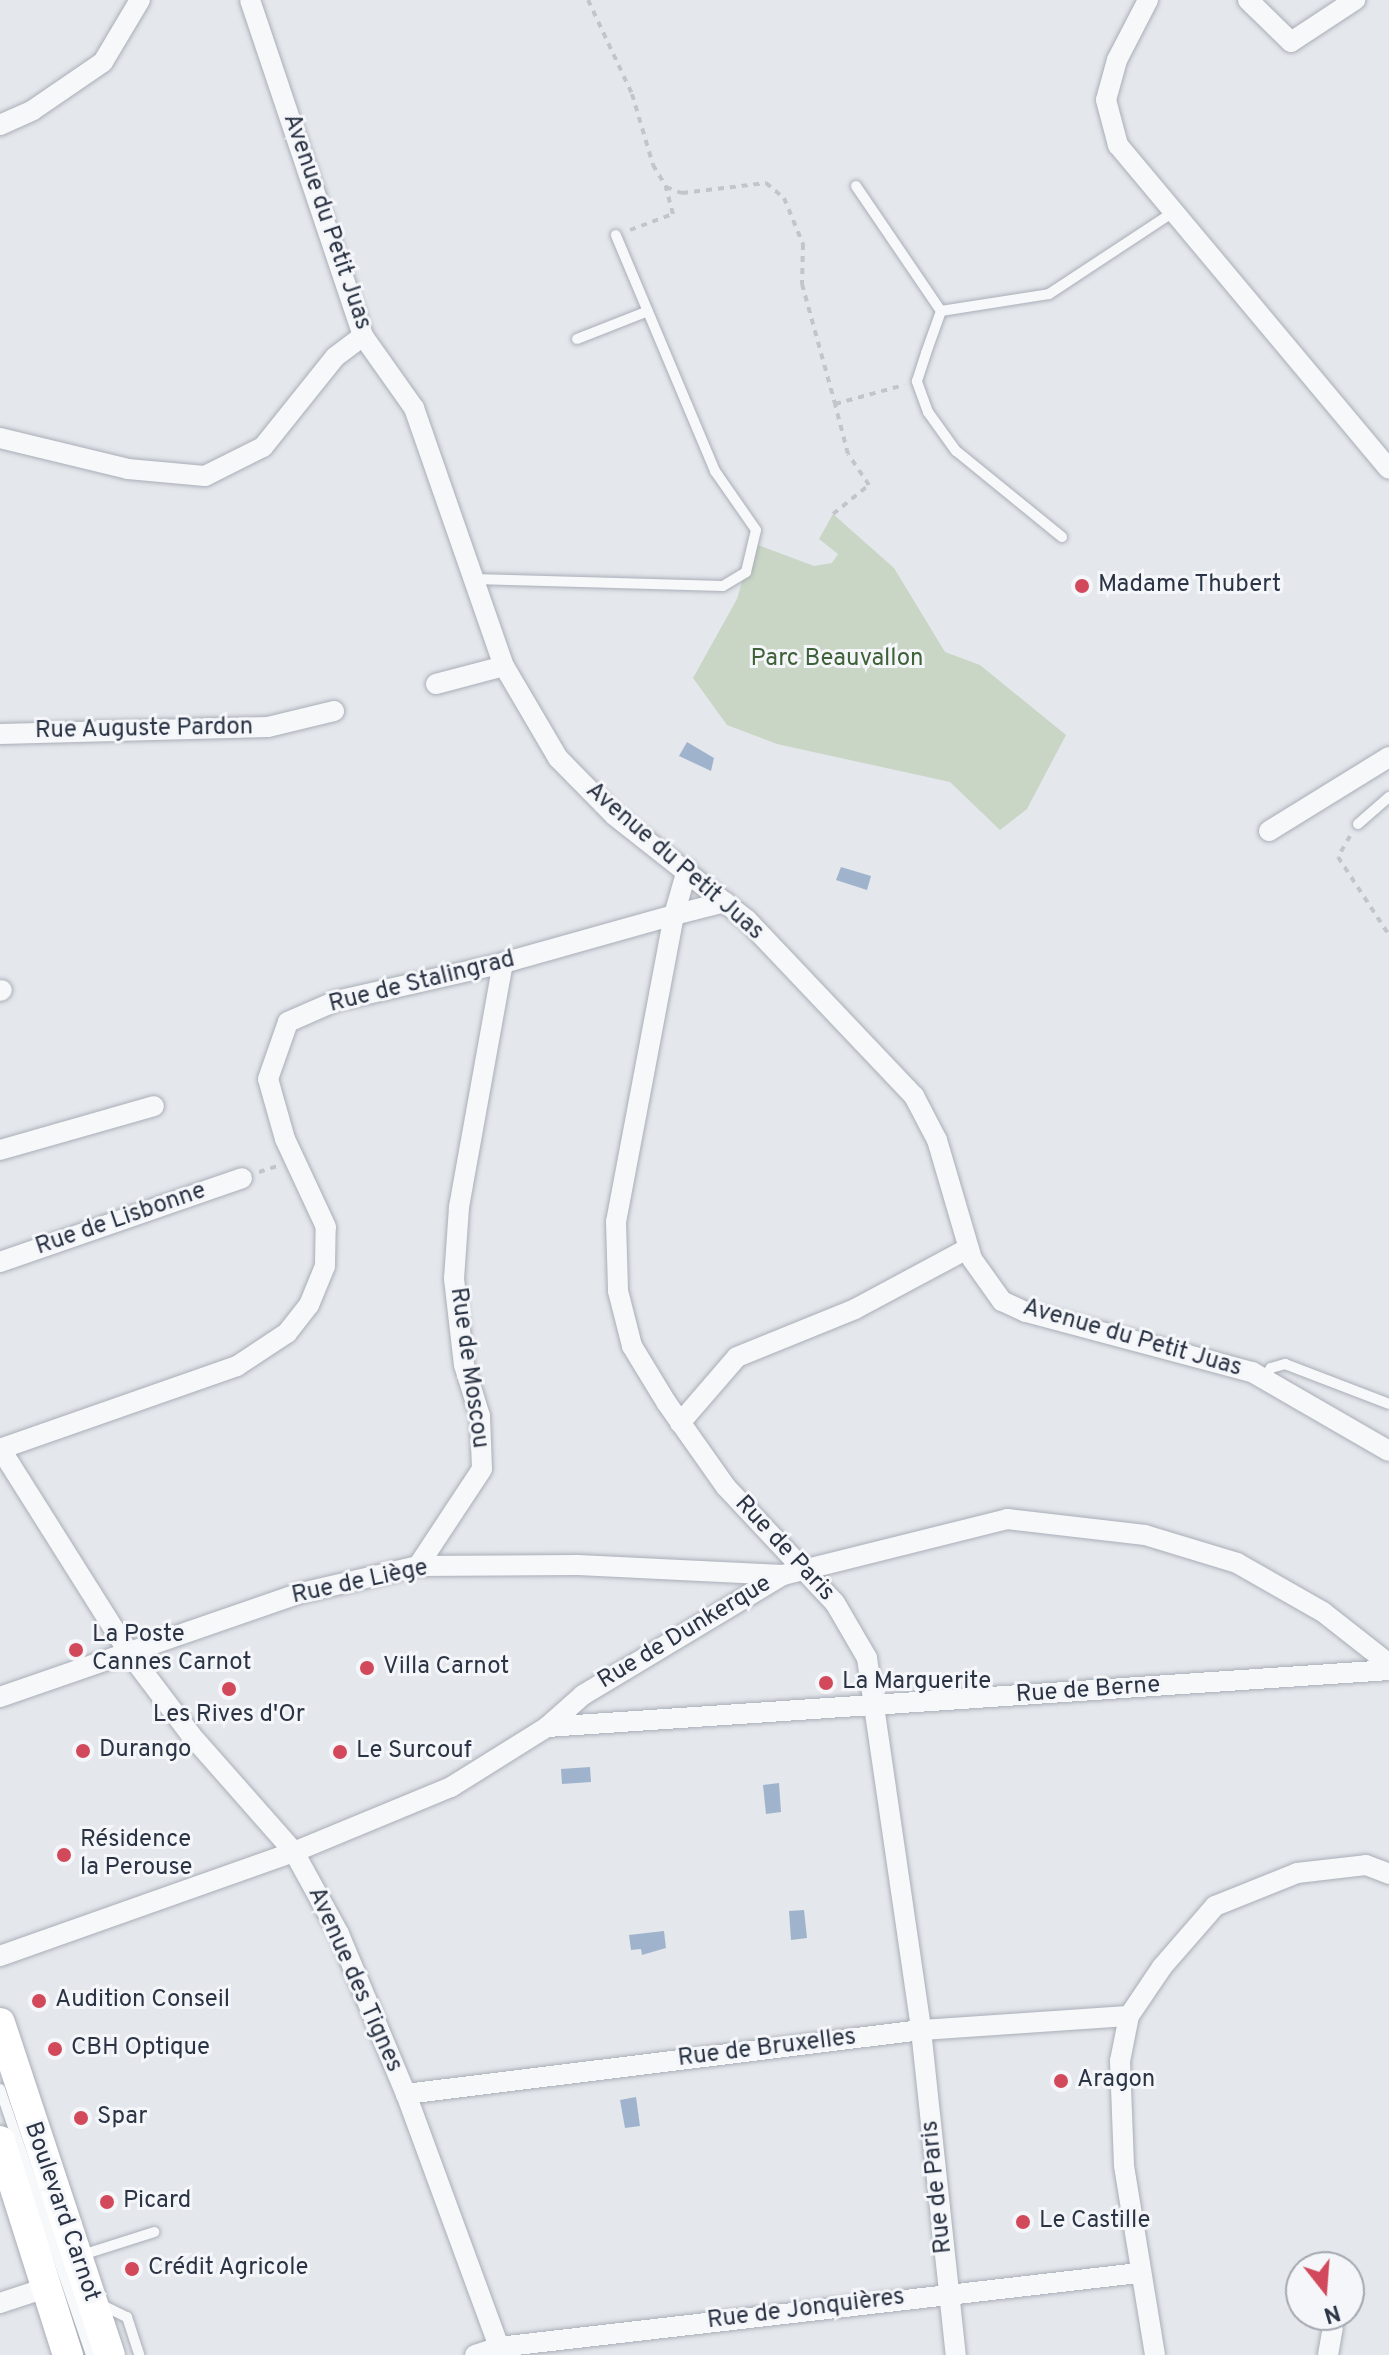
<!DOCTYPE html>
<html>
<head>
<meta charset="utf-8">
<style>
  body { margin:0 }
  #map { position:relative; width:1389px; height:2355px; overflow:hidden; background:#e4e7ec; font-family:Overpass,sans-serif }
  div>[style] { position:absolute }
  .green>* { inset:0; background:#c9d6c5 }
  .water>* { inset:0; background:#9fb4cc }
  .path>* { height:4px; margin-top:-2px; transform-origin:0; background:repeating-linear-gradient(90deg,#c2c5cb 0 6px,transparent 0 12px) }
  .roads { filter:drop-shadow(0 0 2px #a9aeb7) drop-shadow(0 0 2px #a9aeb7) }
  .service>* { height:10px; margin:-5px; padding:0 5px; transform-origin:5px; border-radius:5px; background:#f7f8fa }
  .minor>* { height:20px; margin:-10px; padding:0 10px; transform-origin:10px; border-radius:10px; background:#f7f8fa }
  .primary>* { height:30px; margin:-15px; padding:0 15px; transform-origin:15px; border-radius:15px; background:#fff }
  .dots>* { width:22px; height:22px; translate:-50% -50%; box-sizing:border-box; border:4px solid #f4f6f9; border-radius:50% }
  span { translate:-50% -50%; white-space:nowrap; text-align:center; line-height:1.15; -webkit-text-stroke:6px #f4f6f9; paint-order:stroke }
  .street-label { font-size:24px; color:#2b3445 }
  .poi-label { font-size:24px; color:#2b3445 }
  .left { translate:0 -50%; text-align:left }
  .park-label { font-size:24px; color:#3f6138 }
  .north { position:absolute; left:1285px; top:2251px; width:80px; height:80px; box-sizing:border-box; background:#f4f6f9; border:2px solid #a4a8b1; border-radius:50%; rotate:163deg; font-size:22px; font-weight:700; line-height:32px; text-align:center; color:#2b3445 }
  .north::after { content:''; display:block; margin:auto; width:28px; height:36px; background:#d1495b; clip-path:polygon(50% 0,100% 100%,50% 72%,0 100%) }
</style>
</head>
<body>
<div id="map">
  <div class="green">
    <div style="clip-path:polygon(833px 514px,894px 568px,945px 652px,980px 665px,1066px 735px,1027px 809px,1000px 830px,950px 782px,777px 744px,727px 725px,693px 678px,737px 599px,753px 543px,814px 566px,832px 563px,838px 554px,819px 539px)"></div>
  </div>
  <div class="water">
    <div style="clip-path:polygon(687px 742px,714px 758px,711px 771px,679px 756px)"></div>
    <div style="clip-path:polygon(841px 867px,871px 876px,867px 890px,836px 880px)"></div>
    <div style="clip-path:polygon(590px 1767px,591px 1782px,562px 1784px,561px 1769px)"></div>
    <div style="clip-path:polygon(779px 1783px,781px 1812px,766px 1814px,763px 1785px)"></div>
    <div style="clip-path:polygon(804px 1910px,807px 1938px,791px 1940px,789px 1911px)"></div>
    <div style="clip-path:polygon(664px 1931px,666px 1948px,642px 1955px,641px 1949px,631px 1950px,629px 1935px)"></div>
    <div style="clip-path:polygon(636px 2097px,640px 2126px,625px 2128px,620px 2100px)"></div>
  </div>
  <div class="path">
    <div style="left:588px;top:0;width:104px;rotate:64.9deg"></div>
    <div style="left:632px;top:94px;width:74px;rotate:73.5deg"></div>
    <div style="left:653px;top:165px;width:26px;rotate:59deg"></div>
    <div style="left:666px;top:187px;width:17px;rotate:21deg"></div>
    <div style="left:682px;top:193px;width:85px;rotate:-6.8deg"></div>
    <div style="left:766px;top:183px;width:23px;rotate:40deg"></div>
    <div style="left:784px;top:198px;width:50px;rotate:67.6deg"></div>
    <div style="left:803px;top:244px;width:40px;rotate:91.4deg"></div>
    <div style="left:802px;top:284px;width:124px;rotate:74.6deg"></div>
    <div style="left:835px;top:404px;width:72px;rotate:-15.4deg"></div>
    <div style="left:630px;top:230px;width:46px;rotate:-20.4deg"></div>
    <div style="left:673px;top:214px;width:28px;rotate:-105deg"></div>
    <div style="left:833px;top:514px;width:46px;rotate:-38.9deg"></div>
    <div style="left:869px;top:485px;width:37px;rotate:-124deg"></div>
    <div style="left:848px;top:454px;width:52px;rotate:-104.6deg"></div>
    <div style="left:1350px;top:836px;width:24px;rotate:120deg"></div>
    <div style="left:1338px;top:857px;width:93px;rotate:56.8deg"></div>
    <div style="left:259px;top:1172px;width:19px;rotate:-18deg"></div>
  </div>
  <div class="roads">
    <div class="service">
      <div style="left:856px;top:186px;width:151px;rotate:55.8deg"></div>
      <div style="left:577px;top:339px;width:76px;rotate:-21.5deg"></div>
      <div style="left:1062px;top:537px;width:136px;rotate:-140.9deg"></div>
      <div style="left:956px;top:451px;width:48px;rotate:-125.7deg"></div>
      <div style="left:928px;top:412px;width:33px;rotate:-110deg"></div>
      <div style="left:917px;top:381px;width:29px;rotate:-72deg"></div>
      <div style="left:926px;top:353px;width:45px;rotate:-70.3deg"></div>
      <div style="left:941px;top:311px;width:109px;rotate:-8.9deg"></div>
      <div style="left:1049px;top:294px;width:147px;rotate:-33.4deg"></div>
      <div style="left:474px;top:579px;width:249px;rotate:1.6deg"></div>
      <div style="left:723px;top:586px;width:27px;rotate:-31deg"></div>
      <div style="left:746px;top:572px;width:43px;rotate:-76.6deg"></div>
      <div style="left:756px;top:530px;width:72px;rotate:-124.8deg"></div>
      <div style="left:715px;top:471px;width:256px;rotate:-112.8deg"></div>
      <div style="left:1358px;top:824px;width:41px;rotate:-41.1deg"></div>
      <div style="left:1264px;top:1379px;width:13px;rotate:-58deg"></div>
      <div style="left:1271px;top:1368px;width:15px;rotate:-16deg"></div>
      <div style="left:1285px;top:1364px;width:111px;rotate:21deg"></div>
      <div style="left:0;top:2089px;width:281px;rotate:71.1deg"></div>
      <div style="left:82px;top:2255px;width:76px;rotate:-17.7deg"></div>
      <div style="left:100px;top:2304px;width:30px;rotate:26deg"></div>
      <div style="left:127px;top:2317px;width:40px;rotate:72deg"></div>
    </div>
    <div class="minor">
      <div style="left:250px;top:0;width:354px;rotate:71.4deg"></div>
      <div style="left:363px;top:336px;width:88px;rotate:54.7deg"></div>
      <div style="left:414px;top:408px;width:273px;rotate:70.8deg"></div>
      <div style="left:504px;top:666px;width:107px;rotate:59.6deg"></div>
      <div style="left:558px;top:758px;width:80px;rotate:45.5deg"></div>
      <div style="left:614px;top:815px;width:169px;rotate:38.3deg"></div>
      <div style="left:747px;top:920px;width:243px;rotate:46.5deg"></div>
      <div style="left:914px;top:1096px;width:50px;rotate:62.4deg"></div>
      <div style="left:937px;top:1140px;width:124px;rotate:73.6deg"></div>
      <div style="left:972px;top:1259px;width:52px;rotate:54.5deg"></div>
      <div style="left:1002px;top:1301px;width:26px;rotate:25deg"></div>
      <div style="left:1026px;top:1312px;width:234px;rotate:14.9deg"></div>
      <div style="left:1252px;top:1372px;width:158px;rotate:30deg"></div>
      <div style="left:1148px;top:0;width:68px;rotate:117.3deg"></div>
      <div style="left:1117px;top:60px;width:41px;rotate:105.4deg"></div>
      <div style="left:1106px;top:100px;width:47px;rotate:75.1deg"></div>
      <div style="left:1118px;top:145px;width:422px;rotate:50.1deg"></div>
      <div style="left:1248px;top:0;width:60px;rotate:44.3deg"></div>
      <div style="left:1291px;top:42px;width:77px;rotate:-33.3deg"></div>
      <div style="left:0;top:125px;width:36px;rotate:-24deg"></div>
      <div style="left:33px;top:110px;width:85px;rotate:-34.4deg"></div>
      <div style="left:103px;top:62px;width:72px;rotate:-59.2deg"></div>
      <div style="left:0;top:438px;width:132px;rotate:13.6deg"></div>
      <div style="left:128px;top:469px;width:77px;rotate:5.2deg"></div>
      <div style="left:205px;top:476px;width:65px;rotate:-26.6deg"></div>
      <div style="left:263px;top:447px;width:115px;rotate:-51.3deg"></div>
      <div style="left:335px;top:357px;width:35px;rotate:-37deg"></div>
      <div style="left:436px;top:684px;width:70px;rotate:-14.8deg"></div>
      <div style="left:0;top:734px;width:268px;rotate:-1.5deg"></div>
      <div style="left:268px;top:727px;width:68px;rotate:-13.6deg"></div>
      <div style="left:1269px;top:831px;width:141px;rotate:-31.7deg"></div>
      <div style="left:725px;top:902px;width:53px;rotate:165.7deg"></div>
      <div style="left:674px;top:915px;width:312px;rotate:100.7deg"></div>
      <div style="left:616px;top:1222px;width:69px;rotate:88.3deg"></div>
      <div style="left:618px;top:1291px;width:57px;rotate:75.7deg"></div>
      <div style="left:632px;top:1346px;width:66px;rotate:58.7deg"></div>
      <div style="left:666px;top:1402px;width:104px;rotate:54.8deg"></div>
      <div style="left:726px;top:1487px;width:159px;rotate:46.8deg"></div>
      <div style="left:835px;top:1603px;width:64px;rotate:59.8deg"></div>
      <div style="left:867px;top:1658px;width:376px;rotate:81.7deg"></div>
      <div style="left:921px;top:2030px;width:327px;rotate:83.9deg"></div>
      <div style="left:0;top:991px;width:2px;rotate:-27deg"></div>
      <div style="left:0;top:1150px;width:160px;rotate:-15.9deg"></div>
      <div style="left:0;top:1262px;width:256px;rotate:-19.1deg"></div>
      <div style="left:680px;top:1423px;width:87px;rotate:-49.2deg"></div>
      <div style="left:737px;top:1357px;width:127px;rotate:-22.1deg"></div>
      <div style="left:855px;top:1309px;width:129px;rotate:-28.2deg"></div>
      <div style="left:0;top:1448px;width:242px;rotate:57.8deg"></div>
      <div style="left:129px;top:1653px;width:103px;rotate:52.9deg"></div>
      <div style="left:191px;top:1735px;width:156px;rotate:48.6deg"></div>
      <div style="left:294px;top:1852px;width:94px;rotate:61.2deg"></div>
      <div style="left:339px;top:1934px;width:173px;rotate:67.3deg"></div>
      <div style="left:406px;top:2094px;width:278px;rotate:69.8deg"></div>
      <div style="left:0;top:1449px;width:251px;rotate:-19.3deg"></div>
      <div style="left:237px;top:1366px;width:60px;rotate:-33.4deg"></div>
      <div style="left:287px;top:1333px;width:36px;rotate:-52deg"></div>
      <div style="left:309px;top:1305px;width:42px;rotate:-67.7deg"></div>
      <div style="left:325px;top:1266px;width:39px;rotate:-89deg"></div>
      <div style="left:326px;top:1227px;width:97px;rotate:-115deg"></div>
      <div style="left:285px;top:1139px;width:62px;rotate:-105.8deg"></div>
      <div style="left:268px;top:1079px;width:60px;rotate:-70.7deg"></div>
      <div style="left:288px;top:1022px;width:52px;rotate:-23.6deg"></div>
      <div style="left:336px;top:1001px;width:171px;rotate:-12.8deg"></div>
      <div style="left:503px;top:963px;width:178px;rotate:-15.7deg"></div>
      <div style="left:674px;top:915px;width:47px;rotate:-73.9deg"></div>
      <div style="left:418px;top:1566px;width:116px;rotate:-56.6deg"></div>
      <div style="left:482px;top:1469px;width:53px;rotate:-92.2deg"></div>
      <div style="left:480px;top:1416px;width:53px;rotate:-107.4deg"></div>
      <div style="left:464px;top:1365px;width:87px;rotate:-96.6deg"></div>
      <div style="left:454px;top:1279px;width:72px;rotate:-86deg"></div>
      <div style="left:459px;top:1207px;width:248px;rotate:-79.8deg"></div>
      <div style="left:0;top:1697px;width:318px;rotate:-19.1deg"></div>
      <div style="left:301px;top:1593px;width:120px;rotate:-13deg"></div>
      <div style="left:418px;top:1566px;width:160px;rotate:-0.4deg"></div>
      <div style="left:578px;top:1565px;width:205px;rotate:2.8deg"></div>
      <div style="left:547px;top:1727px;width:844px;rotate:-3.87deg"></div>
      <div style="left:0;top:1956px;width:312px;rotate:-19.5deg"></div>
      <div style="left:294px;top:1852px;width:170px;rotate:-22.5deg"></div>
      <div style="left:451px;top:1787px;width:113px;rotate:-32deg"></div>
      <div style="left:547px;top:1727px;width:48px;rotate:-41.6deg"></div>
      <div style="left:583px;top:1695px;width:233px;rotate:-31deg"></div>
      <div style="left:783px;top:1575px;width:231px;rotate:-14deg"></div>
      <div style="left:1007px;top:1519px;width:139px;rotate:6.6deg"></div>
      <div style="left:1145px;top:1535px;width:96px;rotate:16.9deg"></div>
      <div style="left:1237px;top:1563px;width:99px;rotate:29.7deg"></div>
      <div style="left:1323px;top:1612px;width:84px;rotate:38.2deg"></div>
      <div style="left:406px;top:2094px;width:519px;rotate:-7.08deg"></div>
      <div style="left:921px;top:2030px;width:208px;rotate:-3.9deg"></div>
      <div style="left:0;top:2303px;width:52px;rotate:-18.1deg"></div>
      <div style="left:475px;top:2355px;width:25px;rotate:-18deg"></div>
      <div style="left:499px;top:2347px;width:644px;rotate:-6.6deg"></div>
      <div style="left:1155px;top:2355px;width:193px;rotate:-99.3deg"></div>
      <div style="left:1124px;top:2165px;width:104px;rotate:-92.2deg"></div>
      <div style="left:1120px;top:2061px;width:46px;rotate:-78.7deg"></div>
      <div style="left:1129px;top:2016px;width:59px;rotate:-56deg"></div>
      <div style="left:1162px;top:1967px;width:81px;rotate:-49deg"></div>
      <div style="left:1215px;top:1906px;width:88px;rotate:-21.9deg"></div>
      <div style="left:1297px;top:1873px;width:69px;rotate:-6.6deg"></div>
      <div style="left:1366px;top:1865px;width:25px;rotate:21deg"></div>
      <div style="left:1328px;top:2355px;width:28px;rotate:-80deg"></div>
    </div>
    <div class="primary">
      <div style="left:0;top:2023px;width:350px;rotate:71.7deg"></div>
      <div style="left:0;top:2141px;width:225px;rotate:72.4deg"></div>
    </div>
  </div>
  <div class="dots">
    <div style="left:1082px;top:586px;background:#d1495b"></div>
    <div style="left:76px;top:1650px;background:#d1495b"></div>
    <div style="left:367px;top:1668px;background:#d1495b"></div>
    <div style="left:826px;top:1683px;background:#d1495b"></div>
    <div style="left:229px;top:1689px;background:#d1495b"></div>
    <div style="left:83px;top:1751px;background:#d1495b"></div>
    <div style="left:340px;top:1752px;background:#d1495b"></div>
    <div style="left:64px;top:1855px;background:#d1495b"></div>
    <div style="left:39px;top:2001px;background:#d1495b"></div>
    <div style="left:55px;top:2049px;background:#d1495b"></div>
    <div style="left:1061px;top:2081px;background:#d1495b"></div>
    <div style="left:81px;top:2118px;background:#d1495b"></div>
    <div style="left:107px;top:2202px;background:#d1495b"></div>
    <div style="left:1023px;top:2222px;background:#d1495b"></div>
    <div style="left:132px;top:2269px;background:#d1495b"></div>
  </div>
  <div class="street-label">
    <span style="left:326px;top:222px;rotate:71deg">Avenue du Petit Juas</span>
    <span style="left:144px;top:730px;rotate:-1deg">Rue Auguste Pardon</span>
    <span style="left:674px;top:862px;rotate:41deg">Avenue du Petit Juas</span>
    <span style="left:422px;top:983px;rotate:-14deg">Rue de Stalingrad</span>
    <span style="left:121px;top:1220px;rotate:-19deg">Rue de Lisbonne</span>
    <span style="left:1132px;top:1339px;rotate:16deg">Avenue du Petit Juas</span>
    <span style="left:468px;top:1368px;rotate:82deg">Rue de Moscou</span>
    <span style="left:784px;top:1549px;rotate:47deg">Rue de Paris</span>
    <span style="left:360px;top:1583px;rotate:-12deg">Rue de Liège</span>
    <span style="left:685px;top:1633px;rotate:-31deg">Rue de Dunkerque</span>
    <span style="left:1088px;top:1691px;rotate:-4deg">Rue de Berne</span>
    <span style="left:354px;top:1980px;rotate:66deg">Avenue des Tignes</span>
    <span style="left:767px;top:2049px;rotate:-7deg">Rue de Bruxelles</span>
    <span style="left:938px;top:2187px;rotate:-96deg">Rue de Paris</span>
    <span style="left:61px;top:2212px;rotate:71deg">Boulevard Carnot</span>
    <span style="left:806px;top:2310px;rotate:-7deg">Rue de Jonquières</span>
  </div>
  <div class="poi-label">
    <span class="left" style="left:1098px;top:586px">Madame Thubert</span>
    <span class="left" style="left:92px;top:1650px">La Poste<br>Cannes Carnot</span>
    <span class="left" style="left:383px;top:1668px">Villa Carnot</span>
    <span class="left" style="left:842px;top:1683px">La Marguerite</span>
    <span style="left:229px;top:1716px">Les Rives d'Or</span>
    <span class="left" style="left:99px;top:1751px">Durango</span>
    <span class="left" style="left:356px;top:1752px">Le Surcouf</span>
    <span class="left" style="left:80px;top:1855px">Résidence<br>la Perouse</span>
    <span class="left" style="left:55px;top:2001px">Audition Conseil</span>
    <span class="left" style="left:71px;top:2049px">CBH Optique</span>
    <span class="left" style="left:1077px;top:2081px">Aragon</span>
    <span class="left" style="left:97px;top:2118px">Spar</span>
    <span class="left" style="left:123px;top:2202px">Picard</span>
    <span class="left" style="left:1039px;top:2222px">Le Castille</span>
    <span class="left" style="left:148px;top:2269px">Crédit Agricole</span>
  </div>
  <div class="park-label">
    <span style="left:837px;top:660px">Parc Beauvallon</span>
  </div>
  <div class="north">N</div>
</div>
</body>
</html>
